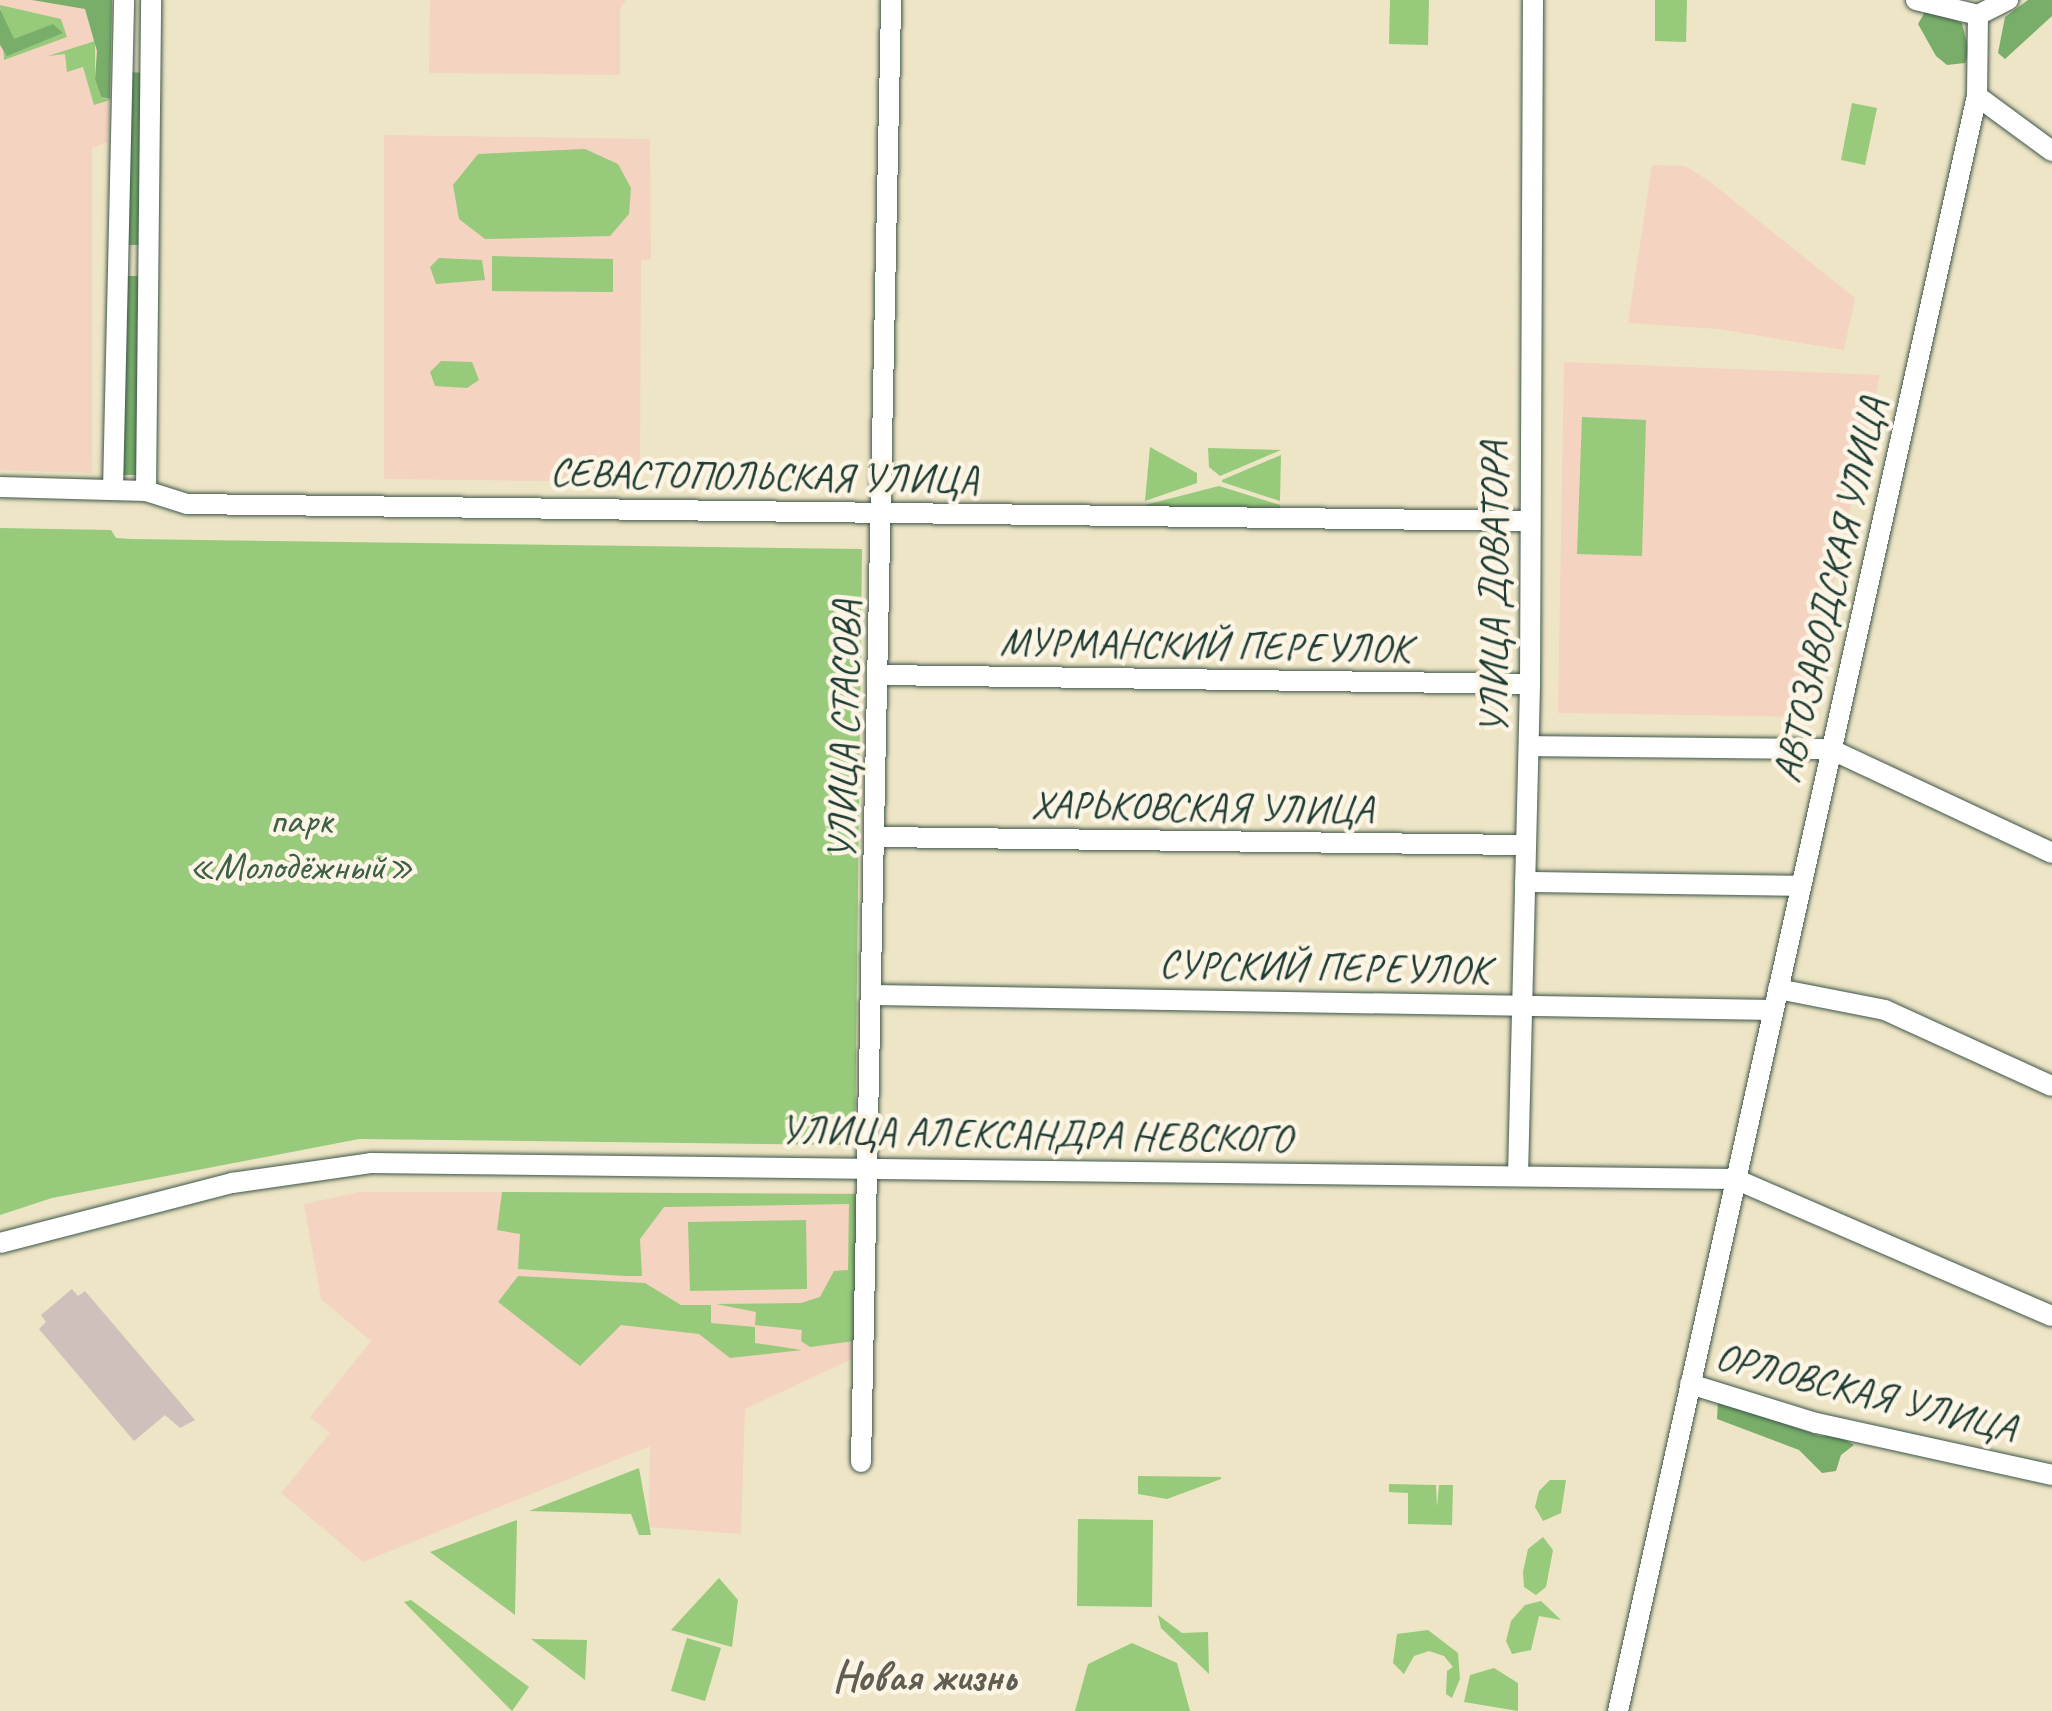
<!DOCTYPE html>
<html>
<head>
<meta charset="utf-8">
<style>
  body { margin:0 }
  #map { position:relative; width:2052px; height:1711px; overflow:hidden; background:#ede5c5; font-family:Caveat,sans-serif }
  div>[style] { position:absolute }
  .built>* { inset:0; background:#f4d3c0 }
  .industrial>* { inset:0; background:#d0c0bc }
  .green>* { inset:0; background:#97ca7a }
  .forest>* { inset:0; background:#79ae6a }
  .roads { filter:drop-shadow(0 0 2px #3e564a) drop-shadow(0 0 2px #3e564a) }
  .minor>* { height:20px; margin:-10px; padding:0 10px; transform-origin:10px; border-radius:10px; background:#fff }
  span { translate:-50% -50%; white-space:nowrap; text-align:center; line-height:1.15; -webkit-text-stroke:9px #fcf5e5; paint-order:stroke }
  .street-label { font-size:40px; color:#1f3d34 }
  .park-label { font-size:40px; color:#3d6046 }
  .neighbourhood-label { font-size:42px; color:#605e52; font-weight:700 }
</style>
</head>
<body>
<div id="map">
  <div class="built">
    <div style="clip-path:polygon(0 0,112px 0,108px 142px,92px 148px,92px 473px,0 470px)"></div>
    <div style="clip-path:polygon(430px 0,626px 0,620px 9px,620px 75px,429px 73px)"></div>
    <div style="clip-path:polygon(384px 135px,650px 139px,651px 259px,641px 260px,640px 482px,384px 479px)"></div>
    <div style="clip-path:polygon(1652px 165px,1685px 166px,1709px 181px,1855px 298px,1844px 350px,1719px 329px,1628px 323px)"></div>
    <div style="clip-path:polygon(1564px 362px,1880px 375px,1804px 717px,1558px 713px)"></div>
    <div style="clip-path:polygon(360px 1192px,860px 1193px,854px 1358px,745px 1409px,741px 1534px,649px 1527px,650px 1446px,363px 1562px,281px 1493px,330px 1433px,310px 1417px,371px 1341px,321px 1299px,304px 1204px)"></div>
  </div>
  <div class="industrial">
    <div style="clip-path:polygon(72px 1289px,78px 1296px,85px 1291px,195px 1420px,180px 1428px,165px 1415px,134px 1441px,39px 1329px,46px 1322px,41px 1315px)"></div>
  </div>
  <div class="green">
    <div style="clip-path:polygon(1390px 0,1429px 0,1428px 45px,1389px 44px)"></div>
    <div style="clip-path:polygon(1655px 0,1687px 0,1686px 42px,1655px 41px)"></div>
    <div style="clip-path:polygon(0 5px,61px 19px,67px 37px,4px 60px)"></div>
    <div style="clip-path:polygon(95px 41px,95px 79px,101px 97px,110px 100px,94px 105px,83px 67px,67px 72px,65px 54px,48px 56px)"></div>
    <div style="clip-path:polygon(1852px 103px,1877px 108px,1865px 165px,1841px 160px)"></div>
    <div style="clip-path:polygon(585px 149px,618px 164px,631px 188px,629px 214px,610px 236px,485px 239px,459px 219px,453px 185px,478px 154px)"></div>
    <div style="clip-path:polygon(492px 256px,613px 259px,613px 292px,492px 291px)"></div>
    <div style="clip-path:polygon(439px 258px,482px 260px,485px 280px,436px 284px,430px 267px)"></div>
    <div style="clip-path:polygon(441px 361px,472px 362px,479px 380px,467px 388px,435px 386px,430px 372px)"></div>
    <div style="clip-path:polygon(1582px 417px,1646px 420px,1642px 556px,1577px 554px)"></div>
    <div style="clip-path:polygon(1150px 447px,1197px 473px,1197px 483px,1145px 501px)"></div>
    <div style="clip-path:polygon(1208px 448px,1281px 450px,1220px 476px,1209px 467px)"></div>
    <div style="clip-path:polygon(1281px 455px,1280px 501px,1222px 482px,1222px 480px)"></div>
    <div style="clip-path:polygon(1219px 486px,1280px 505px,1280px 513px,1145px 512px,1145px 505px)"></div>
    <div style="clip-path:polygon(0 528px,111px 530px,116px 538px,131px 539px,862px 549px,855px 1145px,359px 1139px,52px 1198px,0 1215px)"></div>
    <div style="clip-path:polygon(502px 1192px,859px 1194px,854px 1341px,810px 1347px,801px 1341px,802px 1330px,755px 1325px,756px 1312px,716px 1304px,801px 1303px,820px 1297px,834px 1271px,848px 1270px,849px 1204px,664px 1207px,640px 1239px,642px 1276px,625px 1276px,518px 1269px,520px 1234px,497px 1230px)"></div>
    <div style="clip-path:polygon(806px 1220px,807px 1289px,690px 1291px,688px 1222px)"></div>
    <div style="clip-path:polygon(518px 1276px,645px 1283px,681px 1305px,711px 1305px,711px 1323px,755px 1327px,755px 1343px,802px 1350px,730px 1358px,699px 1334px,621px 1325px,580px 1366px,498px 1302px)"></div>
    <div style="clip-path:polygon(639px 1468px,651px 1535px,639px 1535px,631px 1514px,529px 1511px)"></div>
    <div style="clip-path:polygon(1138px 1476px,1221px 1477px,1221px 1479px,1167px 1499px,1138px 1494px)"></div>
    <div style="clip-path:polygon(1566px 1480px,1561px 1513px,1543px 1521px,1535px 1507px,1539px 1491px,1550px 1480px)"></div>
    <div style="clip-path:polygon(1389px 1484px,1436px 1485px,1437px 1507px,1439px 1485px,1453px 1485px,1452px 1525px,1408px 1524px,1408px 1493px,1389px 1492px)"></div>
    <div style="clip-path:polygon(1078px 1519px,1153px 1520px,1152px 1607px,1077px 1606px)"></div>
    <div style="clip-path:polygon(517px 1520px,515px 1614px,515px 1615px,430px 1552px)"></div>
    <div style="clip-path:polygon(1543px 1537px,1553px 1550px,1546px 1587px,1536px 1595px,1524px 1587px,1523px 1572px,1528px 1549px)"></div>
    <div style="clip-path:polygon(719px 1578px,738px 1600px,732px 1647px,671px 1630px)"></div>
    <div style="clip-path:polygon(411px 1600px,529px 1687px,512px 1711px,404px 1602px)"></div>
    <div style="clip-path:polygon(1541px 1601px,1561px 1620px,1539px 1616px,1531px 1650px,1512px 1654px,1506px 1641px,1511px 1621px,1525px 1605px)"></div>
    <div style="clip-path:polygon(1158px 1615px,1182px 1633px,1208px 1632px,1209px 1674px,1161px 1628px)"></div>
    <div style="clip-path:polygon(1428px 1630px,1458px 1653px,1460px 1679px,1452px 1698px,1446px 1694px,1447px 1671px,1453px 1667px,1444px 1656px,1429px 1651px,1414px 1656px,1404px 1674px,1393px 1663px,1397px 1634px)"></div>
    <div style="clip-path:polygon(687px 1638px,721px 1648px,705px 1701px,671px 1691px)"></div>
    <div style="clip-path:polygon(531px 1639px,587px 1640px,585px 1680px)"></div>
    <div style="clip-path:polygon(1132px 1643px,1177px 1663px,1190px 1711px,1075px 1711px,1088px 1664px)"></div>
    <div style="clip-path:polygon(1494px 1668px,1518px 1683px,1518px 1711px,1464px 1702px,1470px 1675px)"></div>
  </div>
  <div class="forest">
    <div style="clip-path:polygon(32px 0,112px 0,110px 99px,101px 97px,95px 79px,97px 51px,85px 9px)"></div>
    <div style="clip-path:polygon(2028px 0,2052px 0,2052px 16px,2005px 59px,1998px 53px,2005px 17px)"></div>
    <div style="clip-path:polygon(0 9px,14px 39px,53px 24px,63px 33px,7px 56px,0 45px)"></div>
    <div style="clip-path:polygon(1926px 10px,1962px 23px,1969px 52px,1965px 63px,1947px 65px,1936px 56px,1918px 24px)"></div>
    <div style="clip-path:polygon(130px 72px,144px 73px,141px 245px,128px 245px)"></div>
    <div style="clip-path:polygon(128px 276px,142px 276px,137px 475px,123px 475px)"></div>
    <div style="clip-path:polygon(1718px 1401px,1820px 1436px,1837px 1435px,1854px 1445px,1841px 1455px,1836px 1471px,1822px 1473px,1799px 1450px,1717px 1419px)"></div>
  </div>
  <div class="roads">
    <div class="minor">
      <div style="left:1916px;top:0;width:64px;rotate:13.6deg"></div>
      <div style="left:1978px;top:15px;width:34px;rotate:-27deg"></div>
      <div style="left:1977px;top:96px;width:93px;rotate:36.3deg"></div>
      <div style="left:0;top:487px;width:146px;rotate:1.6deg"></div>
      <div style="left:146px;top:491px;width:43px;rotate:17.6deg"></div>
      <div style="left:187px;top:504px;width:1343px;rotate:0.73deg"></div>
      <div style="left:113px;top:490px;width:490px;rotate:-88.7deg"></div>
      <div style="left:146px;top:491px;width:491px;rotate:-89.4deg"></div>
      <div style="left:880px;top:675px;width:650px;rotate:0.79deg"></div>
      <div style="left:1529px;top:746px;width:301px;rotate:0.6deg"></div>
      <div style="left:1830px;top:749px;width:245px;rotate:25.1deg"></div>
      <div style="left:877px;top:837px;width:649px;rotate:0.71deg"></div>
      <div style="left:1525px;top:882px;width:275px;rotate:0.8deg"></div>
      <div style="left:1778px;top:989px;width:109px;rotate:11.1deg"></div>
      <div style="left:1885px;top:1010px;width:183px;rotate:24.5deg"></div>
      <div style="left:874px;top:995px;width:899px;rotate:0.96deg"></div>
      <div style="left:1518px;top:1176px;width:492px;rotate:-88.6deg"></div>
      <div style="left:1530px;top:684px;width:684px;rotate:-89.75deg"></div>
      <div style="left:0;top:1243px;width:240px;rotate:-14.5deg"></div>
      <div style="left:232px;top:1183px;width:140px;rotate:-8.2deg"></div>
      <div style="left:371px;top:1163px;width:1364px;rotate:0.67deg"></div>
      <div style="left:1735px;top:1179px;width:345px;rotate:23.4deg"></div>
      <div style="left:1690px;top:1384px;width:132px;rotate:17.2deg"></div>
      <div style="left:1816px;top:1423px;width:242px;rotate:12.4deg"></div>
      <div style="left:861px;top:1462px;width:1462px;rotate:-88.82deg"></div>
      <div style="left:1618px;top:1711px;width:1654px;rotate:-77.47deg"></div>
      <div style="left:1977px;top:96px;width:81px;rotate:-89.3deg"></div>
    </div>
  </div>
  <div class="street-label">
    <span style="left:764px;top:476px;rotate:1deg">СЕВАСТОПОЛЬСКАЯ УЛИЦА</span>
    <span style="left:1494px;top:588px;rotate:-90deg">УЛИЦА ДОВАТОРА</span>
    <span style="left:1830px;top:590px;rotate:-77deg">АВТОЗАВОДСКАЯ УЛИЦА</span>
    <span style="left:1205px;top:645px;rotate:1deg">МУРМАНСКИЙ ПЕРЕУЛОК</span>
    <span style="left:844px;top:730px;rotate:-89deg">УЛИЦА СТАСОВА</span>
    <span style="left:1202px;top:807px;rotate:1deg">ХАРЬКОВСКАЯ УЛИЦА</span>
    <span style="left:1324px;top:967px;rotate:1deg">СУРСКИЙ ПЕРЕУЛОК</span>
    <span style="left:1036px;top:1134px;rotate:1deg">УЛИЦА АЛЕКСАНДРА НЕВСКОГО</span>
    <span style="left:1866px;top:1392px;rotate:14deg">ОРЛОВСКАЯ УЛИЦА</span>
  </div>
  <div class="park-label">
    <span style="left:301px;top:843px">парк<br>«Молодёжный»</span>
  </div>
  <div class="neighbourhood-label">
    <span style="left:924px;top:1677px">Новая жизнь</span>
  </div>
</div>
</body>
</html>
